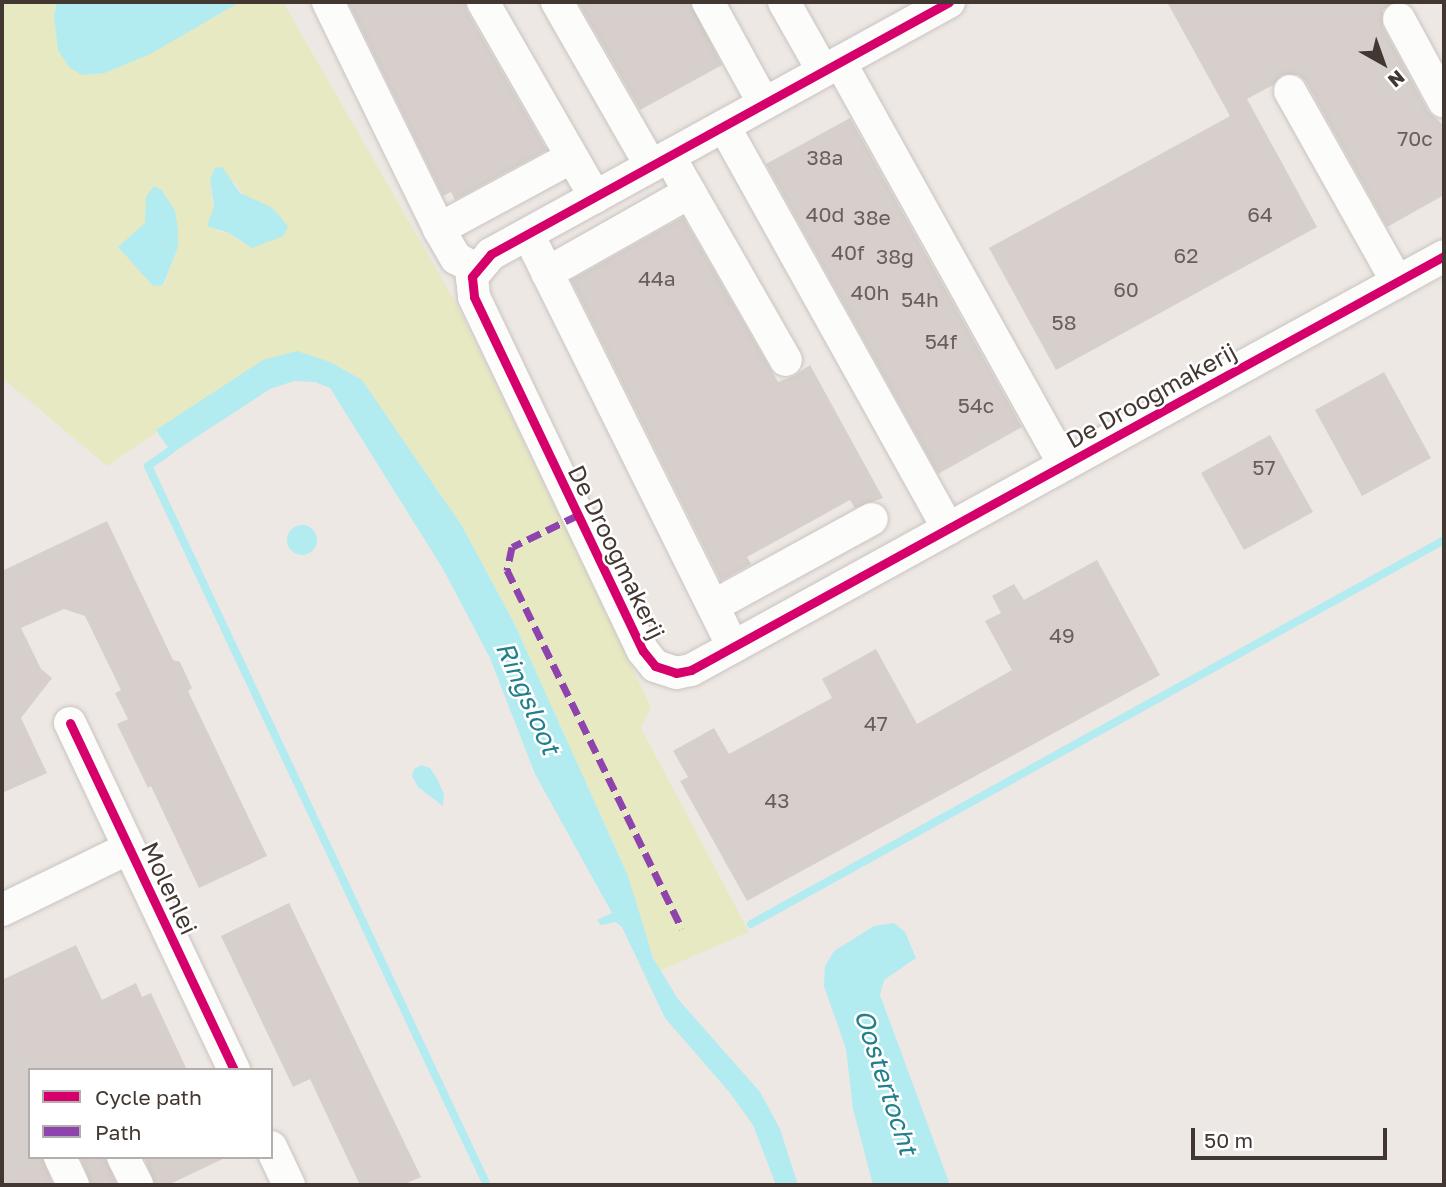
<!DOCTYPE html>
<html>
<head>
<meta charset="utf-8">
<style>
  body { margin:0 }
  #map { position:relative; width:1446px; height:1187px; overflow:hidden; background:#eee8e5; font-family:"Golos Text",sans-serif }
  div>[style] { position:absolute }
  .green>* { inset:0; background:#e7e9c2 }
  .water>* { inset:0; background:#b2ebf0 }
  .round { border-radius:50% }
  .stream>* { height:8px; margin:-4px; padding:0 4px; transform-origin:4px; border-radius:4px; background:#b2ebf0 }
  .building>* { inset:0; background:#d6cfcc }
  .roads { filter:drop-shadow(0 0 2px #cac4c1) drop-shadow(0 0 2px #cac4c1) }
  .minor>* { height:32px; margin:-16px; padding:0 16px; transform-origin:16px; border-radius:16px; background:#fcfcfb }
  .quiet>* { height:7px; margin-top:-3.5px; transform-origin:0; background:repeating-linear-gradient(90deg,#8e44ad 0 14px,transparent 0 21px) }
  .cycleway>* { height:9px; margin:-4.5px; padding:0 4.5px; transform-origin:4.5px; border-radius:4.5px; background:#d6006c }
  span { translate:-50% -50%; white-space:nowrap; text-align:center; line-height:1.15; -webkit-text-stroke:5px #fff; paint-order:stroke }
  .number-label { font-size:21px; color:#695e5a }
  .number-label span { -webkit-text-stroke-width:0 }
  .street-label { font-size:24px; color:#433732 }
  .water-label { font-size:26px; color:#21808b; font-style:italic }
  .frame { position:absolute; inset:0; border:4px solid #433732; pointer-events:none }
  .legend { position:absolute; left:28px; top:1068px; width:245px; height:91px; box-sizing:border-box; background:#fff; border:2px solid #b4afad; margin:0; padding:9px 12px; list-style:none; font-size:21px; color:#433732 }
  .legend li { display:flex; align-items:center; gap:14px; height:35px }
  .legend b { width:35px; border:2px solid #b4afad }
  .north { position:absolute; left:1348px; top:28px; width:70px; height:70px; -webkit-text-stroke:5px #fff; paint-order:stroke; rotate:140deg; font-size:19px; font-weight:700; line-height:28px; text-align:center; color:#433732 }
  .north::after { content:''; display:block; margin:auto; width:24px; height:32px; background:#433732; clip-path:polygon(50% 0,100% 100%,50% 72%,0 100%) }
  .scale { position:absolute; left:1191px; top:1128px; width:196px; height:32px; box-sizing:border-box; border:4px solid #433732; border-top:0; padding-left:9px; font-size:21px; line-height:24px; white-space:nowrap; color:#433732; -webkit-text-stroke:5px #fff; paint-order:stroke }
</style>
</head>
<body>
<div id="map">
  <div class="green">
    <div style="clip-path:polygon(evenodd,2px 2px,57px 2px,54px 15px,151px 53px,240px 2px,283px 2px,457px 305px,651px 707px,641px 728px,749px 932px,659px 971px,639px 921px,628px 876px,514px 623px,462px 526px,362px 380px,330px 362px,263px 360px,107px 466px,2px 378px,2px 2px,210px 180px,235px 183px,246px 198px,271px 207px,288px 227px,242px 243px,229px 233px,216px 231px,210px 180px,2px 2px,146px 197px,178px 230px,178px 247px,164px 285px,153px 286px,118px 247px,146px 223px,146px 197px)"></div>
  </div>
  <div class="water">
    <div style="clip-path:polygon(57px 2px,240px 2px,152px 53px,105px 73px,82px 75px,69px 67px,58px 50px,54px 15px)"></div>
    <div style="clip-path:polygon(222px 167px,240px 193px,271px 207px,279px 215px,288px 227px,283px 236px,252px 248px,229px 233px,207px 226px,214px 206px,210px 180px,215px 168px)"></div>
    <div style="clip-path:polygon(154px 186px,161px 189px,175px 211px,178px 230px,178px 247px,163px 285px,153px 286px,118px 247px,145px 223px,146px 197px)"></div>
    <div style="clip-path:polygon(297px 351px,330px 362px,362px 380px,462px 526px,514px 623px,628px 876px,653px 958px,678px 999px,760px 1092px,780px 1129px,798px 1185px,776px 1185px,753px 1125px,730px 1093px,665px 1018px,622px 927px,616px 922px,601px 925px,597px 920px,612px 913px,535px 774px,490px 658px,443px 569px,330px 388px,315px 382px,294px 381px,270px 389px,172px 453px,156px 430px,263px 360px)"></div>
    <div class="round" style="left:287px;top:525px;width:30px;height:30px"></div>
    <div style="clip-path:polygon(421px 765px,430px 768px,436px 777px,444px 794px,443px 806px,418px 787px,412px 776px,414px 769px)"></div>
    <div style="clip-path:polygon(894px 923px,905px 932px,916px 958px,884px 980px,880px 995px,950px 1185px,873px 1185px,853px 1109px,846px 1049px,824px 986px,825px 966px,834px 951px,874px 926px)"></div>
  </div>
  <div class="stream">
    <div style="left:171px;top:450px;width:28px;rotate:145deg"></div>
    <div style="left:148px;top:466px;width:795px;rotate:64.76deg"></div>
    <div style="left:751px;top:924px;width:792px;rotate:-28.99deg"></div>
  </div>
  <div class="building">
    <div style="clip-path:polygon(348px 2px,465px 2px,467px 11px,547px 150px,455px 200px,451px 192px,443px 196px)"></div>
    <div style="clip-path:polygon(578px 2px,690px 2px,722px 65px,640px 110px)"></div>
    <div style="clip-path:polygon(1167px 2px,1394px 2px,1383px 10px,1383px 27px,1428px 111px,1444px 126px,1444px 195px,1387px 227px,1306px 82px,1299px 75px,1282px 75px,1273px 85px,1247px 99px,1317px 227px,1056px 370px,989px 248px,1230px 116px)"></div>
    <div style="clip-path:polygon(850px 118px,1022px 427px,938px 474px,766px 164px)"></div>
    <div style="clip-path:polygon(683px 217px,778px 382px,794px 376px,810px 365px,883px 498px,855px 508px,850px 500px,747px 557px,751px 564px,721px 581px,571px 280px)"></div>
    <div style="clip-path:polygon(1384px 372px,1431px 458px,1362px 496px,1315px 410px)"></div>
    <div style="clip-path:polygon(1270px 435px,1313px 512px,1244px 550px,1201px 473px)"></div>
    <div style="clip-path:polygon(107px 521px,173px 660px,180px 662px,192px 688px,188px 691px,267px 856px,199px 888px,151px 786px,148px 788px,117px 724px,128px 719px,115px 693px,121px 690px,85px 616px,64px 609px,21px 628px,41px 669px,52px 678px,21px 718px,47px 773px,2px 793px,2px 571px)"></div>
    <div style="clip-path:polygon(1097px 560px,1160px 675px,747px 901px,680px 781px,688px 777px,673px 751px,714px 728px,729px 754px,832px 698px,822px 679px,876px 649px,917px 724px,1012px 670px,985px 621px,1001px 613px,992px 596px,1014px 584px,1024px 600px)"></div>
    <div style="clip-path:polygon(289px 903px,421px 1177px,402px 1185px,360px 1185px,310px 1079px,293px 1087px,221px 936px)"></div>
    <div style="clip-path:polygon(76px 945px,102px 1000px,136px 983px,142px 997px,151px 993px,187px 1070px,30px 1070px,30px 1157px,42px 1157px,53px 1185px,2px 1185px,2px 980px)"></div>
    <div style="clip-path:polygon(80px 1157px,105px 1157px,117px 1185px,91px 1185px)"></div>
    <div style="clip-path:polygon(144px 1157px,227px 1157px,168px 1185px,155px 1185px)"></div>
  </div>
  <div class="roads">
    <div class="minor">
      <div style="left:328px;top:2px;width:253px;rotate:63.9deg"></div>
      <div style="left:439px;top:229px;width:34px;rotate:60deg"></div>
      <div style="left:456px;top:258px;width:23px;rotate:29deg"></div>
      <div style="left:483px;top:2px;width:225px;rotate:60.1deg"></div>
      <div style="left:557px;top:2px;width:189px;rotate:60.2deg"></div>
      <div style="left:708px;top:2px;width:116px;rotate:61.2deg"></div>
      <div style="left:784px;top:2px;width:79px;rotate:60.5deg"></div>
      <div style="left:949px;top:2px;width:523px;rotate:151.18deg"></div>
      <div style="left:491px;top:254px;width:30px;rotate:130deg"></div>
      <div style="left:472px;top:277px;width:20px;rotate:84deg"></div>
      <div style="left:474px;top:297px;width:392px;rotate:64.5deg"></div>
      <div style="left:643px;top:651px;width:19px;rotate:51deg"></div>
      <div style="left:655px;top:666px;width:22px;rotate:18deg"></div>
      <div style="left:676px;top:673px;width:15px;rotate:-11deg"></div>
      <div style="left:691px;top:670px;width:859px;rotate:-28.8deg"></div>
      <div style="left:1399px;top:19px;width:94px;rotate:61.5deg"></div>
      <div style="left:840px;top:62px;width:461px;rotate:60.9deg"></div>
      <div style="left:1290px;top:91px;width:219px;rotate:60.7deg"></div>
      <div style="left:724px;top:126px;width:461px;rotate:60.9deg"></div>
      <div style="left:669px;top:156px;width:235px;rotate:60.2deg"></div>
      <div style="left:439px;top:229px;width:151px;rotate:-28.4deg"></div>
      <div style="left:528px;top:234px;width:461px;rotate:63.6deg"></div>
      <div style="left:547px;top:273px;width:164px;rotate:-29.5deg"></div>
      <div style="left:713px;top:606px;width:181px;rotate:-28.7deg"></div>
      <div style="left:70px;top:723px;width:384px;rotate:64.7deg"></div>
      <div style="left:2px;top:910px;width:141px;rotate:-26deg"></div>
      <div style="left:271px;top:1147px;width:42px;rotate:64.7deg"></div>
      <div style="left:60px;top:1157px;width:31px;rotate:65deg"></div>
      <div style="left:123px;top:1157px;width:31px;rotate:63deg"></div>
    </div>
  </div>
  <div class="quiet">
    <div style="left:578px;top:515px;width:73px;rotate:154.1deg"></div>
    <div style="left:512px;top:547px;width:24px;rotate:102deg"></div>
    <div style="left:507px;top:570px;width:399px;rotate:64deg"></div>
  </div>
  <div class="cycleway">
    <div style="left:949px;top:2px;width:523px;rotate:151.18deg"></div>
    <div style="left:491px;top:254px;width:30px;rotate:130deg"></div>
    <div style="left:472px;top:277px;width:20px;rotate:84deg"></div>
    <div style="left:474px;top:297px;width:392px;rotate:64.5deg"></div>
    <div style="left:643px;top:651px;width:19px;rotate:51deg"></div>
    <div style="left:655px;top:666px;width:22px;rotate:18deg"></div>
    <div style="left:676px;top:673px;width:15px;rotate:-11deg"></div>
    <div style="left:691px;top:670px;width:859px;rotate:-28.8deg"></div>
    <div style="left:70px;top:723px;width:384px;rotate:64.7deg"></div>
  </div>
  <div class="number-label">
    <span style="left:1415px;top:138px">70c</span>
    <span style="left:825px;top:157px">38a</span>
    <span style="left:825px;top:214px">40d</span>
    <span style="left:1260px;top:214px">64</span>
    <span style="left:872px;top:217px">38e</span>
    <span style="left:848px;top:252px">40f</span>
    <span style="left:1186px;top:255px">62</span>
    <span style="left:895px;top:256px">38g</span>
    <span style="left:657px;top:278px">44a</span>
    <span style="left:1126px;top:289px">60</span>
    <span style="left:870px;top:292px">40h</span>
    <span style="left:920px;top:299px">54h</span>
    <span style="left:1064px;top:322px">58</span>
    <span style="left:941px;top:341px">54f</span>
    <span style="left:976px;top:405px">54c</span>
    <span style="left:1264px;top:467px">57</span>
    <span style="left:1062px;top:635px">49</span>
    <span style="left:876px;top:723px">47</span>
    <span style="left:777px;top:800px">43</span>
  </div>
  <div class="street-label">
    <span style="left:1151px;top:395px;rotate:-29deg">De Droogmakerij</span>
    <span style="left:617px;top:552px;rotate:64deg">De Droogmakerij</span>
    <span style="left:170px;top:888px;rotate:65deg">Molenlei</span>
  </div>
  <div class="water-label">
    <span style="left:528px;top:698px;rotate:66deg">Ringsloot</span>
    <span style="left:886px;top:1082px;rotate:72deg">Oostertocht</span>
  </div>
  <div class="frame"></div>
  <ul class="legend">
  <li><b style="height:9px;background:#d6006c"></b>Cycle path</li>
  <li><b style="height:9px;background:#8e44ad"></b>Path</li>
  </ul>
  <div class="north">N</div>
  <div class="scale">50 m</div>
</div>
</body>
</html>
